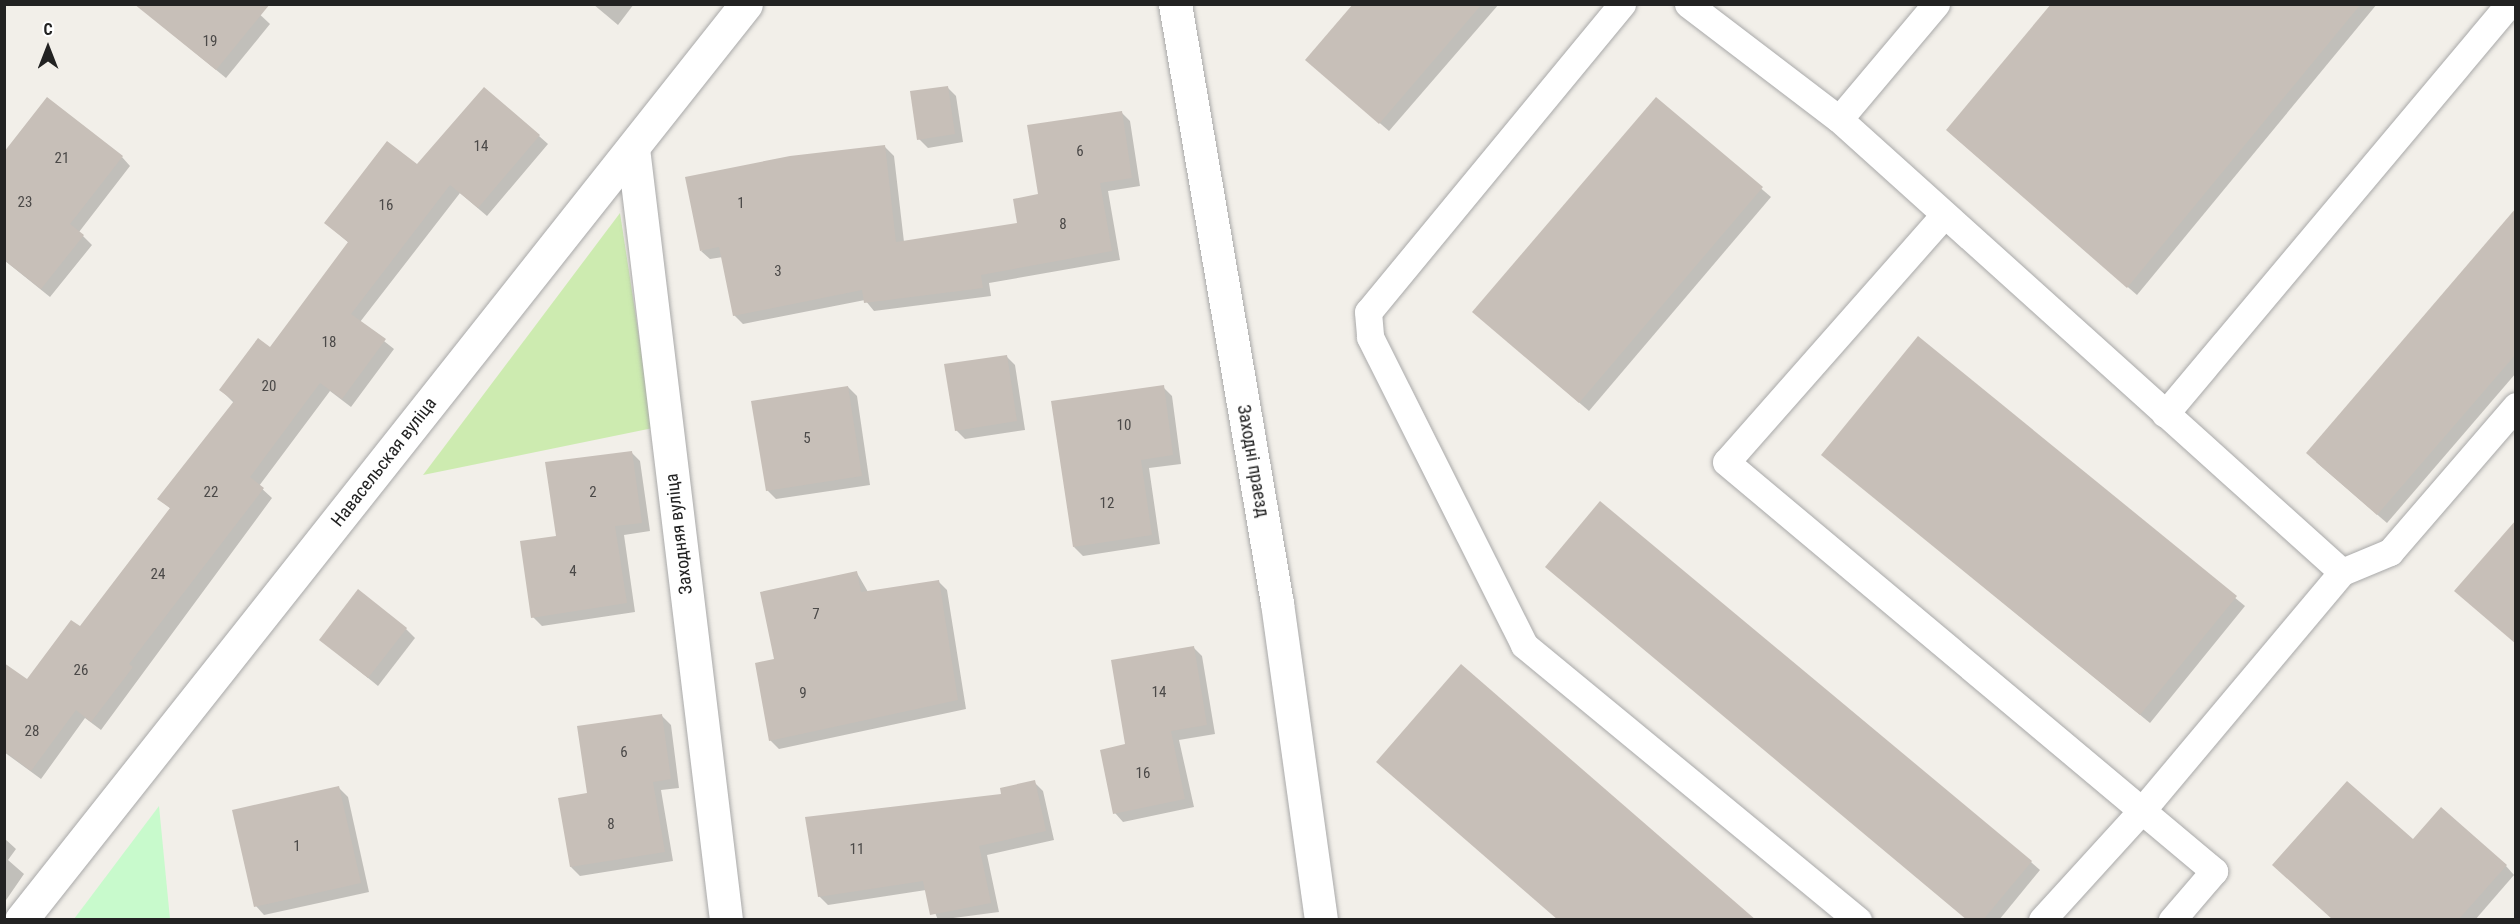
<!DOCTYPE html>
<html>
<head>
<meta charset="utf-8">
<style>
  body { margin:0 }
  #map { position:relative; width:2520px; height:924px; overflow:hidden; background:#f2efe9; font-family:"Roboto Condensed",sans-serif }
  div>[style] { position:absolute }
  .grass>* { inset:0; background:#cdebb0 }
  .park>* { inset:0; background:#c8facc }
  .shadow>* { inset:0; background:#0003 }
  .building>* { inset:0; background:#c7bfb8 }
  .roads { filter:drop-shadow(0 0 2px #a9a9a9) drop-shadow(0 0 2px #a9a9a9) }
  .lane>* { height:27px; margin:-13.5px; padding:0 13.5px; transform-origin:13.5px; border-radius:13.5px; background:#fff }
  .street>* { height:33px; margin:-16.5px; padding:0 16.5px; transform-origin:16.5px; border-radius:16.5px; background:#fff }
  span { translate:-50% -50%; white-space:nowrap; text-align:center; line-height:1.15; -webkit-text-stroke:4.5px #fff; paint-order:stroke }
  .number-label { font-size:15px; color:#4b4948 }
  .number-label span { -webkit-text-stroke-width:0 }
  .street-label { font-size:18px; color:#222 }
  .frame { position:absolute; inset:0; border:6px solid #222; pointer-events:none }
  .north { position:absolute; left:18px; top:18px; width:60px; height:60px; -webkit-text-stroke:4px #fff; paint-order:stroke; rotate:0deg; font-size:16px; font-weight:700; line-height:24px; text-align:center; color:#222 }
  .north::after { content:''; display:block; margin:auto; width:21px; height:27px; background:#222; clip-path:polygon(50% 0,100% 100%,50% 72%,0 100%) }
</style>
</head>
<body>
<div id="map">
  <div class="grass">
    <div style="clip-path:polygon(620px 213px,653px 428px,423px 475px)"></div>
  </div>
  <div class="park">
    <div style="clip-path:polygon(159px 806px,170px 919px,74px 919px)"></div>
  </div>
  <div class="shadow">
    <div style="clip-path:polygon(593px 4px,634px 4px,618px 25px)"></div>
    <div style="clip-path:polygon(1355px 4px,1499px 4px,1389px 131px,1316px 68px)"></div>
    <div style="clip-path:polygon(2053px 4px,2377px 4px,2137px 295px,1957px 139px)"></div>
    <div style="clip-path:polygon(253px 8px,270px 24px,226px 78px,144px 11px)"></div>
    <div style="clip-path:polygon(947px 87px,956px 96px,963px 142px,928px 148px,919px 139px)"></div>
    <div style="clip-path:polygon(1657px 99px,1771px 197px,1589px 411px,1483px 320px)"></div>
    <div style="clip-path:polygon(1121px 112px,1130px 121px,1140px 186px,1108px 191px,1120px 260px,989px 283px,991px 296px,874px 311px,865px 300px,743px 324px,734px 315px,723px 257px,710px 259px,701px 251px,885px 147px,894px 156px,904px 242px,1019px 224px)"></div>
    <div style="clip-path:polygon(539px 136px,548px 144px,487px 216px,460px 193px,360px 322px,394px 349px,351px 407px,330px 391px,259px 486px,272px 498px,101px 730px,85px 718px,41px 779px,4px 752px,4px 692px,27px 681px,80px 628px,171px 509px,159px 499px,234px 403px,221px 390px,271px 349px,349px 243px,326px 223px,418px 166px)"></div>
    <div style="clip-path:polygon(122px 157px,130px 166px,79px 232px,92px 245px,50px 297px,4px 260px)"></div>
    <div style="clip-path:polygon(2516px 210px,2516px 373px,2387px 523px,2316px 462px)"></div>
    <div style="clip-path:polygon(1918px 338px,2245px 606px,2150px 723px,1823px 455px)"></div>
    <div style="clip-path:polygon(1006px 356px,1015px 365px,1025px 430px,965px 439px,956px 430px)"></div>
    <div style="clip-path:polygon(848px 387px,857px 396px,870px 485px,776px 499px,767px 490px)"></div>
    <div style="clip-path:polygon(1163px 387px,1172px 396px,1181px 464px,1149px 468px,1160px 544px,1083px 556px,1074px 547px)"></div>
    <div style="clip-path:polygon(631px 452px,640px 461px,650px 531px,624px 535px,635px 612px,542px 626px,533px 617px,557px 537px)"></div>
    <div style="clip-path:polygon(1547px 567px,2031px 862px,2040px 870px,1999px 920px,1968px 920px)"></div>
    <div style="clip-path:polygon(857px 573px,868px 592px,938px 581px,947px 590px,966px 709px,779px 749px,770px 740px,776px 660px)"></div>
    <div style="clip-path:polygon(406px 629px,415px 638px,378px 686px,321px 640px)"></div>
    <div style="clip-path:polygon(1193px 647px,1202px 656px,1215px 734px,1179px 740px,1194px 807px,1123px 822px,1115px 813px,1127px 746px)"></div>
    <div style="clip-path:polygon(662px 716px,671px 725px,679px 788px,661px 790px,673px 861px,580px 876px,571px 867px,588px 795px)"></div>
    <div style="clip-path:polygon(1034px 782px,1043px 791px,1054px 840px,987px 855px,999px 912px,938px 920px,926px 890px,828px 905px,819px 896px)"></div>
    <div style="clip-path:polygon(339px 788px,348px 797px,369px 892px,264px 915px,256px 906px)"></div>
    <div style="clip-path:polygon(4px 838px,16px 849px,8px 860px,24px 874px,4px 903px)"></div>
    <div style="clip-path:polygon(2413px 841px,2506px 866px,2514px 875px,2475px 920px,2334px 920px)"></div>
  </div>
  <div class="building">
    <div style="clip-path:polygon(134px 4px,270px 4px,216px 70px)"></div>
    <div style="clip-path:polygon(1353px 4px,1482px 4px,1379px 124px,1305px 60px)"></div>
    <div style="clip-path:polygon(2051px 4px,2361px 4px,2127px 288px,1946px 130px)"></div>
    <div style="clip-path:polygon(948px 86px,955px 134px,917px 140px,910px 91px)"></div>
    <div style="clip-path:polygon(484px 87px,540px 135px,478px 208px,450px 185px,351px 314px,386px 339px,342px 399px,320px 383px,250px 477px,264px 488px,129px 664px,133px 667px,91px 722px,76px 710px,31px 771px,4px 751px,4px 663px,27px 679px,71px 620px,80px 626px,170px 508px,157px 499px,234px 401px,219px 390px,258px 338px,270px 347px,348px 242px,324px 223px,387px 141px,417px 164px)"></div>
    <div style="clip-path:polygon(47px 97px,123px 156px,70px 224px,84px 235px,41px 289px,4px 260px,4px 152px)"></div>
    <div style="clip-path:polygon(1656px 97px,1763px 187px,1579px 403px,1472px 312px)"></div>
    <div style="clip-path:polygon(1122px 111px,1132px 178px,1100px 183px,1112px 251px,981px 275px,983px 288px,864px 303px,862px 290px,733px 316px,719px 247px,700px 251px,685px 177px,790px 156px,885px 145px,896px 242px,1017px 223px,1013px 199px,1038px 194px,1027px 125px)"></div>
    <div style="clip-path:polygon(2516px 208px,2516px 354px,2377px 515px,2306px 453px)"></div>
    <div style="clip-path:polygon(1918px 336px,2237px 596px,2140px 715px,1821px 455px)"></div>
    <div style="clip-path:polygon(1007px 355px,1017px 421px,955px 431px,944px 364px)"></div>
    <div style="clip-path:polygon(1164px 385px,1173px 455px,1141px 460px,1152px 535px,1073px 547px,1051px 401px)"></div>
    <div style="clip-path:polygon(848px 386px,862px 476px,766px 491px,751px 401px)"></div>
    <div style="clip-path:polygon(632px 451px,642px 523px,615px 526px,627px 603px,531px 618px,520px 541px,556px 536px,545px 462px)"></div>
    <div style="clip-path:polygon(1600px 501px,2032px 861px,1983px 920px,1967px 920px,1545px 567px)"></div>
    <div style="clip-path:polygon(2516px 520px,2516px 644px,2454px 591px)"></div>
    <div style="clip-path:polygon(857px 571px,861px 592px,939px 580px,958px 700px,769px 741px,755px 663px,774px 659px,760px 592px)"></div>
    <div style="clip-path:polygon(358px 589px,407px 628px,368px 678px,319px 640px)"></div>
    <div style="clip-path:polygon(1194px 646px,1207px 725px,1171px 731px,1185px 799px,1113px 814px,1100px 750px,1125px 744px,1111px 660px)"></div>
    <div style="clip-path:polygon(1461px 664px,1756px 920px,1558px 920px,1376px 762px)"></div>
    <div style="clip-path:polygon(662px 714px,671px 779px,653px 782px,665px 852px,570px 867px,558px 798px,587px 793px,577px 726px)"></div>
    <div style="clip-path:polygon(1035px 780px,1046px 831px,979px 846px,991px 903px,930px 915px,923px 881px,818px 897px,805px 817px,1001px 794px,1000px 788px)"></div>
    <div style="clip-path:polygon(2347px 781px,2413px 839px,2441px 807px,2507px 865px,2458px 920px,2333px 920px,2272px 865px)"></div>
    <div style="clip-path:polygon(339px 786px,361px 883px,254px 907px,232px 810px)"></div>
  </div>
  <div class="roads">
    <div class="lane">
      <div style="left:1622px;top:4px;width:399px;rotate:129.5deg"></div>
      <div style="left:1368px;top:312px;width:25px;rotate:85deg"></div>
      <div style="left:1370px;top:337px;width:344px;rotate:63.4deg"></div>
      <div style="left:1524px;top:645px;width:433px;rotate:39.5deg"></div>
      <div style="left:1688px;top:4px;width:190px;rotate:37.3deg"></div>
      <div style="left:1936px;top:4px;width:150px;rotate:130.1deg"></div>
      <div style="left:1839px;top:119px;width:677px;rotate:42.01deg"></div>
      <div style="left:2342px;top:572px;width:309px;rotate:130deg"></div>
      <div style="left:2143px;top:809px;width:150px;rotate:132.3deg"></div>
      <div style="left:1944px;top:215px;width:329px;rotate:131.4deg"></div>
      <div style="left:1726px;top:462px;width:637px;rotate:39.97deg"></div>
      <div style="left:2214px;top:871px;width:65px;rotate:130.6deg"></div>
      <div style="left:2165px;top:414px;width:535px;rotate:-50deg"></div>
      <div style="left:2342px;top:572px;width:52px;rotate:-22.6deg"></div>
      <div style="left:2390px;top:552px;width:193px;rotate:-49.2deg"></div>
    </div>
    <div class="street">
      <div style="left:1175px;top:4px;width:608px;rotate:80.34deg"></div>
      <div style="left:1277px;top:603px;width:320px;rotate:82.1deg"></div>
      <div style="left:633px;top:148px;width:778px;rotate:83.13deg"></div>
      <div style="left:21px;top:920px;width:1168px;rotate:-51.64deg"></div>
    </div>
  </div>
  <div class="number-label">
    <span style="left:210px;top:42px">19</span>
    <span style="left:481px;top:147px">14</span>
    <span style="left:1080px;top:152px">6</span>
    <span style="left:62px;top:159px">21</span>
    <span style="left:25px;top:203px">23</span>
    <span style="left:741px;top:204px">1</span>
    <span style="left:386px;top:206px">16</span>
    <span style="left:1063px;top:225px">8</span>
    <span style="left:778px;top:272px">3</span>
    <span style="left:329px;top:343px">18</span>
    <span style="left:269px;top:387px">20</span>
    <span style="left:1124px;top:426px">10</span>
    <span style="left:807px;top:439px">5</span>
    <span style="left:211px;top:493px">22</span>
    <span style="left:593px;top:493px">2</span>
    <span style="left:1107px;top:504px">12</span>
    <span style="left:573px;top:572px">4</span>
    <span style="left:158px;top:575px">24</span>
    <span style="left:816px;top:615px">7</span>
    <span style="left:81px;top:671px">26</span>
    <span style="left:1159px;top:693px">14</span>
    <span style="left:803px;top:694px">9</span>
    <span style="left:32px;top:732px">28</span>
    <span style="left:624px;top:753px">6</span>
    <span style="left:1143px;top:774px">16</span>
    <span style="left:611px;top:825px">8</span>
    <span style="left:297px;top:847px">1</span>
    <span style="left:857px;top:850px">11</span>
  </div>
  <div class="street-label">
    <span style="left:1253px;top:461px;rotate:80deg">Заходні праезд</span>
    <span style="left:384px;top:462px;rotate:-52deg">Навасельская вуліца</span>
    <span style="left:679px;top:534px;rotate:-97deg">Заходняя вуліца</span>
  </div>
  <div class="frame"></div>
  <div class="north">С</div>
</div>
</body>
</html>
